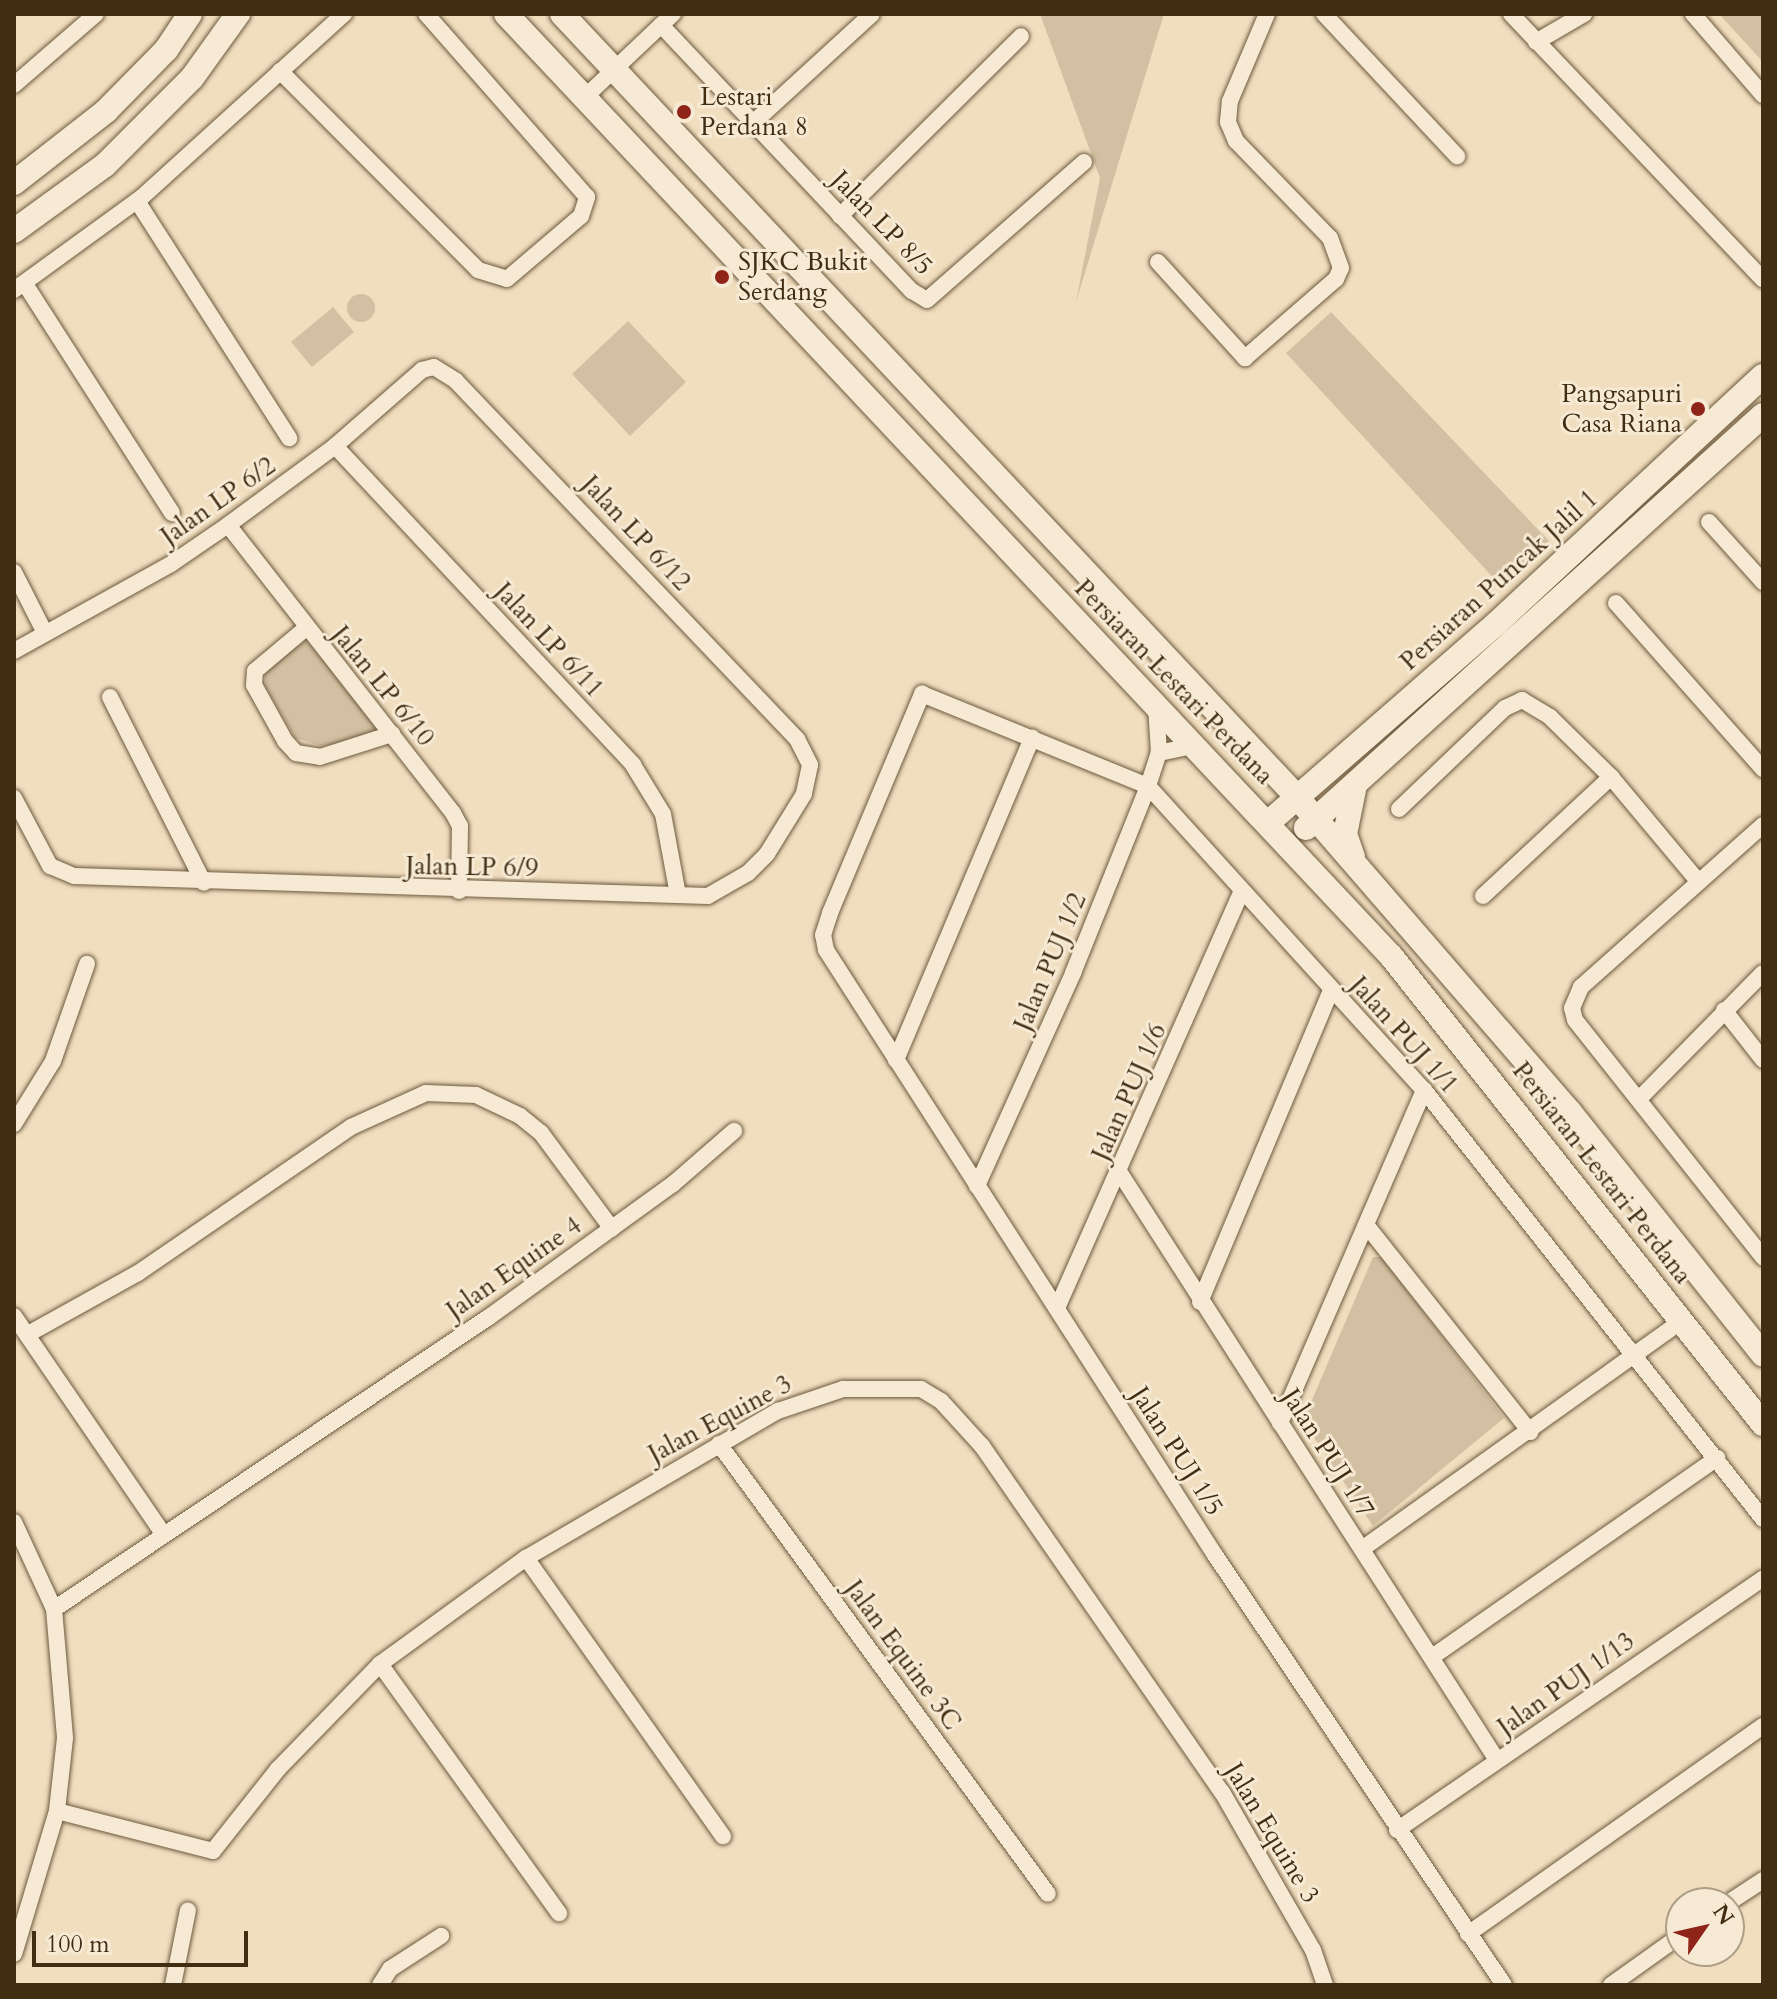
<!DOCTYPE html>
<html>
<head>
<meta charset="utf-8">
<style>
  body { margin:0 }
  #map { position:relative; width:1777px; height:1999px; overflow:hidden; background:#f1debf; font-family:Cardo,serif }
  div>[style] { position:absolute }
  .green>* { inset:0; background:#d3c0a2 }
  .round { border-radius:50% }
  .roads { filter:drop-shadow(0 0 2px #6d593d) drop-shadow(0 0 2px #6d593d) }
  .minor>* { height:16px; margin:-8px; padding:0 8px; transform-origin:8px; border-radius:8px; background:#f6ead5 }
  .secondary>* { height:24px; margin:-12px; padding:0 12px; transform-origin:12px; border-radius:12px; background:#f6ead5 }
  .dots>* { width:22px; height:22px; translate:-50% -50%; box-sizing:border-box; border:4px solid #f6ead5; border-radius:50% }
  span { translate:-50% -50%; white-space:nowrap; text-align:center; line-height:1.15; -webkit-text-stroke:6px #f6ead5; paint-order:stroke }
  .poi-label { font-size:26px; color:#412d12 }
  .left { translate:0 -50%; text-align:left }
  .right { translate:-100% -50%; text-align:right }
  .street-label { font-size:26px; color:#412d12 }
  .frame { position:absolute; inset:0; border:16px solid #412d12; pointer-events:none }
  .north { position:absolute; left:1665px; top:1887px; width:80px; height:80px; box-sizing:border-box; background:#f6ead5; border:2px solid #ae9e87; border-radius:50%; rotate:56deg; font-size:22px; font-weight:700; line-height:32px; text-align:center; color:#412d12 }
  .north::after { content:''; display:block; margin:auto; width:28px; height:36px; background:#8f2418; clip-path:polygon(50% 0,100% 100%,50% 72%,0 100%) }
  .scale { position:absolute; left:32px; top:1931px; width:216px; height:36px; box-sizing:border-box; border:4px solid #412d12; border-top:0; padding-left:10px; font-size:24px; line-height:28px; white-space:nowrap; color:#412d12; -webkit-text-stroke:6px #f6ead5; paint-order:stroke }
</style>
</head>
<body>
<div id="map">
  <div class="green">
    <div style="clip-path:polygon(1040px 14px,1164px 14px,1076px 302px,1100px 178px)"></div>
    <div style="clip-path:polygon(1719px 14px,1763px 14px,1763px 62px)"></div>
    <div class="round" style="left:347px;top:294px;width:28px;height:28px"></div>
    <div style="clip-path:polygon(333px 307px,354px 332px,312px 367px,291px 342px)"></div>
    <div style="clip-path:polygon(1331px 312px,1549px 541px,1499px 584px,1286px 353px)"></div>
    <div style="clip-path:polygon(628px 321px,686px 382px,630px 436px,572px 374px)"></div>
    <div style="clip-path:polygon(306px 640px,382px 727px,353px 741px,321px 746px,295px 738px,265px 686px,266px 668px)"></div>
    <div style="clip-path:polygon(1373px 1257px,1382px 1257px,1504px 1418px,1373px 1526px,1303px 1421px)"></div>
  </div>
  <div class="roads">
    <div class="minor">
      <div style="left:1324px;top:14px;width:195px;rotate:46.9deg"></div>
      <div style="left:1511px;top:14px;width:366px;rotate:46.5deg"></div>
      <div style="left:1693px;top:14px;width:107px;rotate:49.2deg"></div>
      <div style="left:661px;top:25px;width:366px;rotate:46.7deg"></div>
      <div style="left:912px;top:291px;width:17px;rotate:31deg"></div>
      <div style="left:927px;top:300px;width:209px;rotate:-41.3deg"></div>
      <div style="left:1536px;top:42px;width:56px;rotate:-30.3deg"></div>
      <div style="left:280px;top:71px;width:281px;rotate:45.1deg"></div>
      <div style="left:478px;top:270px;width:30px;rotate:17deg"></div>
      <div style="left:507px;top:279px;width:97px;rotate:-40.4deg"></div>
      <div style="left:581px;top:216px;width:20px;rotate:-72deg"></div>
      <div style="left:587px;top:197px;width:244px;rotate:-131.3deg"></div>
      <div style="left:14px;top:85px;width:108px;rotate:-40.9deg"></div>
      <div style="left:583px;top:99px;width:124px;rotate:-43.4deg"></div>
      <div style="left:753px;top:123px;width:161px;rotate:-42.5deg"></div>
      <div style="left:137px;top:201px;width:282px;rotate:57.3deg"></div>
      <div style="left:840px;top:216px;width:255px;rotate:-44.8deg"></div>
      <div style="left:1158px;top:262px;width:130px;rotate:47.8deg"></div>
      <div style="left:1245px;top:358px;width:121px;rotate:-41deg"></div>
      <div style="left:1336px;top:279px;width:12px;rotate:-66deg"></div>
      <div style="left:1341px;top:268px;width:32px;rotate:-110deg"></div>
      <div style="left:1330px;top:238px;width:135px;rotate:-134.1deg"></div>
      <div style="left:1236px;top:141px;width:21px;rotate:-113deg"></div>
      <div style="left:1228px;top:122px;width:21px;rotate:-85deg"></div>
      <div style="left:1230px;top:101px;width:95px;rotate:-67deg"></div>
      <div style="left:25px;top:284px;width:272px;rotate:57.3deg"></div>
      <div style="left:14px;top:290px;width:158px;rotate:-36deg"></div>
      <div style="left:142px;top:197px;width:273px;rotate:-42.2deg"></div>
      <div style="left:335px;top:446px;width:437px;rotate:46.9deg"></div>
      <div style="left:633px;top:765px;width:57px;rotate:58.5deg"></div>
      <div style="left:663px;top:814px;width:82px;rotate:79.5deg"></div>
      <div style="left:1709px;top:522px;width:81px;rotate:48deg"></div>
      <div style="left:228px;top:525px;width:365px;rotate:52deg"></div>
      <div style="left:453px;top:813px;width:15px;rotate:62deg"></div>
      <div style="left:460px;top:826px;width:65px;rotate:90.9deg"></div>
      <div style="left:14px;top:572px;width:68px;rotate:63.1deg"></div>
      <div style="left:1616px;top:603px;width:222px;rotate:48.5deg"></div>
      <div style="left:306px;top:628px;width:67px;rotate:139.9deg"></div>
      <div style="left:255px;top:671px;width:14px;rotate:94deg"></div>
      <div style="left:254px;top:685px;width:64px;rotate:61deg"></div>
      <div style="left:285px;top:741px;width:16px;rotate:47deg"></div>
      <div style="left:296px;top:753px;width:24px;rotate:9deg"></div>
      <div style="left:320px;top:757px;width:76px;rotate:-17.7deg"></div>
      <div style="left:14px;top:651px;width:179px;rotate:-29deg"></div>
      <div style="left:171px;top:564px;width:69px;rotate:-34.4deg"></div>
      <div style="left:228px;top:525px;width:133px;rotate:-36.4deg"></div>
      <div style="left:335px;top:446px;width:116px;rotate:-41.1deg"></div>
      <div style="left:422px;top:370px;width:12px;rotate:-14deg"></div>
      <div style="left:434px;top:367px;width:26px;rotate:32deg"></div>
      <div style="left:456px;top:381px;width:494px;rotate:46.4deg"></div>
      <div style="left:797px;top:739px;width:29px;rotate:63deg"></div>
      <div style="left:810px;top:765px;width:30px;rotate:102deg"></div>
      <div style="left:804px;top:794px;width:70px;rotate:121.7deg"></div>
      <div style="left:767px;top:854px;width:27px;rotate:135deg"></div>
      <div style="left:748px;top:873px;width:46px;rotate:150.1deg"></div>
      <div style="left:708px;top:896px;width:634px;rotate:-178.19deg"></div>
      <div style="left:74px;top:876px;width:26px;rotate:-157deg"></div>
      <div style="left:50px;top:866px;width:77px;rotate:-117.9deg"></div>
      <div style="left:110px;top:697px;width:208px;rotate:63.2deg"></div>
      <div style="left:1159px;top:753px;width:38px;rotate:-12deg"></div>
      <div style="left:1399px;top:809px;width:146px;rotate:-43.6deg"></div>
      <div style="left:1505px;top:708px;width:19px;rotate:-25deg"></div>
      <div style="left:1522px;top:700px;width:33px;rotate:31deg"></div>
      <div style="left:1550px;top:717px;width:86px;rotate:44.5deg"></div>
      <div style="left:1611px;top:777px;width:136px;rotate:50.1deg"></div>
      <div style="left:1763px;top:825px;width:244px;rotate:138.3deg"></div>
      <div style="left:1581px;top:987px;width:23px;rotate:113deg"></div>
      <div style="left:1572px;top:1008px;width:12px;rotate:76deg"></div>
      <div style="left:1575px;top:1020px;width:303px;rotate:51.6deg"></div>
      <div style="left:1483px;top:896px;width:175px;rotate:-42.9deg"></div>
      <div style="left:1724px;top:1010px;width:63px;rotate:52deg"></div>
      <div style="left:896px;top:1060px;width:350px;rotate:-67.1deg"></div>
      <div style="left:1640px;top:1098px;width:175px;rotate:-45.5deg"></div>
      <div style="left:14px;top:1124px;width:74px;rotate:-58.2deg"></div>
      <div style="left:53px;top:1061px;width:103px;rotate:-70.7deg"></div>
      <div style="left:1120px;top:1173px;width:698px;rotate:57.29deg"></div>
      <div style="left:977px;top:1186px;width:234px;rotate:-65.7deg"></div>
      <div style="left:1073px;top:973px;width:201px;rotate:-68.1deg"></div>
      <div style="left:1148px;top:786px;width:35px;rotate:-72deg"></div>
      <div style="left:1159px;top:753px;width:48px;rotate:-93.6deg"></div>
      <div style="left:1367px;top:1226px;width:263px;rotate:51.6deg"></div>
      <div style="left:1200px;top:1302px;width:338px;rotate:-67.2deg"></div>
      <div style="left:1057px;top:1308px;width:455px;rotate:-66.1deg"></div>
      <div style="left:14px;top:1316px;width:264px;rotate:55.6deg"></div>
      <div style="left:30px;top:1333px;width:124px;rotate:-29.1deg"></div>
      <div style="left:138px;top:1273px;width:258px;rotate:-34.4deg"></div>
      <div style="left:351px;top:1127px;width:82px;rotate:-24.4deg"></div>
      <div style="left:426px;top:1093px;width:50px;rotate:2.3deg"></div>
      <div style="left:476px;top:1095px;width:49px;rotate:25.5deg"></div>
      <div style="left:520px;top:1116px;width:27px;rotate:39deg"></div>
      <div style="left:541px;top:1133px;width:119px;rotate:53.5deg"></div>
      <div style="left:1280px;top:1423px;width:363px;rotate:-66.6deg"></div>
      <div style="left:719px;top:1444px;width:557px;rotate:53.83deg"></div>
      <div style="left:14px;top:1522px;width:96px;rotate:65.3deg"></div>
      <div style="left:54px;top:1609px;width:129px;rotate:85.1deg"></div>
      <div style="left:65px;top:1738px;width:73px;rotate:96.3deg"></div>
      <div style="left:57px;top:1811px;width:149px;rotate:106.7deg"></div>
      <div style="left:1362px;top:1549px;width:393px;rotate:-35.5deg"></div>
      <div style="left:526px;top:1558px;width:341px;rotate:54.7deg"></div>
      <div style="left:54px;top:1609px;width:524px;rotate:-33.87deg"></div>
      <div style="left:489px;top:1317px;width:227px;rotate:-35.9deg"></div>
      <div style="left:673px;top:1184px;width:81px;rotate:-41deg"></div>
      <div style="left:1432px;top:1657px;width:348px;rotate:-34.9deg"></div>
      <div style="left:380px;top:1664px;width:307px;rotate:54.3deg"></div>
      <div style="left:57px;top:1811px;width:161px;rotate:14.4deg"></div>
      <div style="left:213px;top:1851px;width:105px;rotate:-51.6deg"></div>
      <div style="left:278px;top:1769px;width:146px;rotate:-45.8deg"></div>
      <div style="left:380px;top:1664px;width:180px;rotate:-36deg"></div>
      <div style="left:526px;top:1558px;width:292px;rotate:-30.3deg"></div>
      <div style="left:778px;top:1411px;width:69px;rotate:-18.7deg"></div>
      <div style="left:843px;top:1389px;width:78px"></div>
      <div style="left:921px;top:1389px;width:23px;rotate:31deg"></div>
      <div style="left:941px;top:1401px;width:61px;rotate:47.7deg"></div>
      <div style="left:982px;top:1446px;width:421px;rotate:55.3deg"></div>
      <div style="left:1222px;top:1792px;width:182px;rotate:60.1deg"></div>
      <div style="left:1313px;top:1950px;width:37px;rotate:71deg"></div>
      <div style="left:1397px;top:1830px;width:444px;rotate:-34.5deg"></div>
      <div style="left:1728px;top:1903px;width:42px;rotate:-33.3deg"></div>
      <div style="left:1468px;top:1934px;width:361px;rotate:-35.2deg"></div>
      <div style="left:173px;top:1985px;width:76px;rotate:-78.7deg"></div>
      <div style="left:380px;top:1985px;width:19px;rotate:-58deg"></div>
      <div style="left:390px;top:1969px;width:61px;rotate:-32.9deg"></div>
      <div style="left:1504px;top:1985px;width:518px;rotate:-123.9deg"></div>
      <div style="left:1215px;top:1555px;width:719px;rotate:-122.74deg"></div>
      <div style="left:826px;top:950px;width:15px;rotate:-101deg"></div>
      <div style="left:823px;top:935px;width:23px;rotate:-72deg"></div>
      <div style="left:830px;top:913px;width:238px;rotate:-67.2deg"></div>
      <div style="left:922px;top:694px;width:244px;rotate:22.2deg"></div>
      <div style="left:1148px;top:786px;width:411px;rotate:47.8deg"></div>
      <div style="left:1424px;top:1090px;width:547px;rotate:51.68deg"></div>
      <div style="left:1611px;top:1985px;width:86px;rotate:-35.5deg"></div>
    </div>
    <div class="secondary">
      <div style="left:506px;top:14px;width:1293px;rotate:46.79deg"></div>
      <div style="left:1391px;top:956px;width:598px;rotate:51.52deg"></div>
      <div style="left:562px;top:14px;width:1073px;rotate:46.81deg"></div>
      <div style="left:1296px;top:796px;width:418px;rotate:49.1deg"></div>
      <div style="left:1570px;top:1112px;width:310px;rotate:51.5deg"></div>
      <div style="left:14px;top:183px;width:117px;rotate:-38deg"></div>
      <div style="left:106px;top:111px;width:86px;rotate:-45.5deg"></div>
      <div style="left:166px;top:50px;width:43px;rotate:-56.3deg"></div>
      <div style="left:14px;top:231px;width:112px;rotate:-36deg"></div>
      <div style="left:105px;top:165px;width:123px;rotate:-45deg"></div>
      <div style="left:192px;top:78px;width:79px;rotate:-54.3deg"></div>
      <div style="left:1269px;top:822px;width:303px;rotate:-41.1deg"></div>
      <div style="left:1497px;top:623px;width:363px;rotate:-42.9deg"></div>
      <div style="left:1306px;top:828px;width:616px;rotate:-42.1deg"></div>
      <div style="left:1353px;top:857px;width:24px;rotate:-109deg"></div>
      <div style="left:1345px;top:834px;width:50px;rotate:-78.5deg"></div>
    </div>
  </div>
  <div class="dots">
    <div style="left:684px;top:112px;background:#8f2418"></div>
    <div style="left:722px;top:277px;background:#8f2418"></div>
    <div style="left:1698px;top:409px;background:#8f2418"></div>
  </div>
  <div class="poi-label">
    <span class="left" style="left:700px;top:112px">Lestari<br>Perdana 8</span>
    <span class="left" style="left:738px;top:277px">SJKC Bukit<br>Serdang</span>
    <span class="right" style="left:1682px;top:409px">Pangsapuri<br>Casa Riana</span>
  </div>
  <div class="street-label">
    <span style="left:882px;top:223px;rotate:46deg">Jalan LP 8/5</span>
    <span style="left:218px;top:501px;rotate:-35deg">Jalan LP 6/2</span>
    <span style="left:636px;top:533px;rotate:47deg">Jalan LP 6/12</span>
    <span style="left:1499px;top:580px;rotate:-42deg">Persiaran Puncak Jalil 1</span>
    <span style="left:549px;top:640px;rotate:47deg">Jalan LP 6/11</span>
    <span style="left:1174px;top:682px;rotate:46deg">Persiaran Lestari Perdana</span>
    <span style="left:383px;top:686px;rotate:51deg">Jalan LP 6/10</span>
    <span style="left:472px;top:867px;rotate:1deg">Jalan LP 6/9</span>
    <span style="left:1050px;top:962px;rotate:-67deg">Jalan PUJ 1/2</span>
    <span style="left:1404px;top:1035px;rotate:48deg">Jalan PUJ 1/1</span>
    <span style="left:1129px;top:1092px;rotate:-66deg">Jalan PUJ 1/6</span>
    <span style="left:1602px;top:1173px;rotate:52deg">Persiaran Lestari Perdana</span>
    <span style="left:514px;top:1268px;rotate:-35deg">Jalan Equine 4</span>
    <span style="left:720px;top:1419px;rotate:-28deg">Jalan Equine 3</span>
    <span style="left:1177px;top:1451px;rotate:57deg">Jalan PUJ 1/5</span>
    <span style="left:1328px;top:1453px;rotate:57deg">Jalan PUJ 1/7</span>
    <span style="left:903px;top:1655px;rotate:54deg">Jalan Equine 3C</span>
    <span style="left:1566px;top:1684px;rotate:-35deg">Jalan PUJ 1/13</span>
    <span style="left:1272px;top:1833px;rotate:59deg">Jalan Equine 3</span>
  </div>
  <div class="frame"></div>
  <div class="north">N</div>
  <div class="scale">100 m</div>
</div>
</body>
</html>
